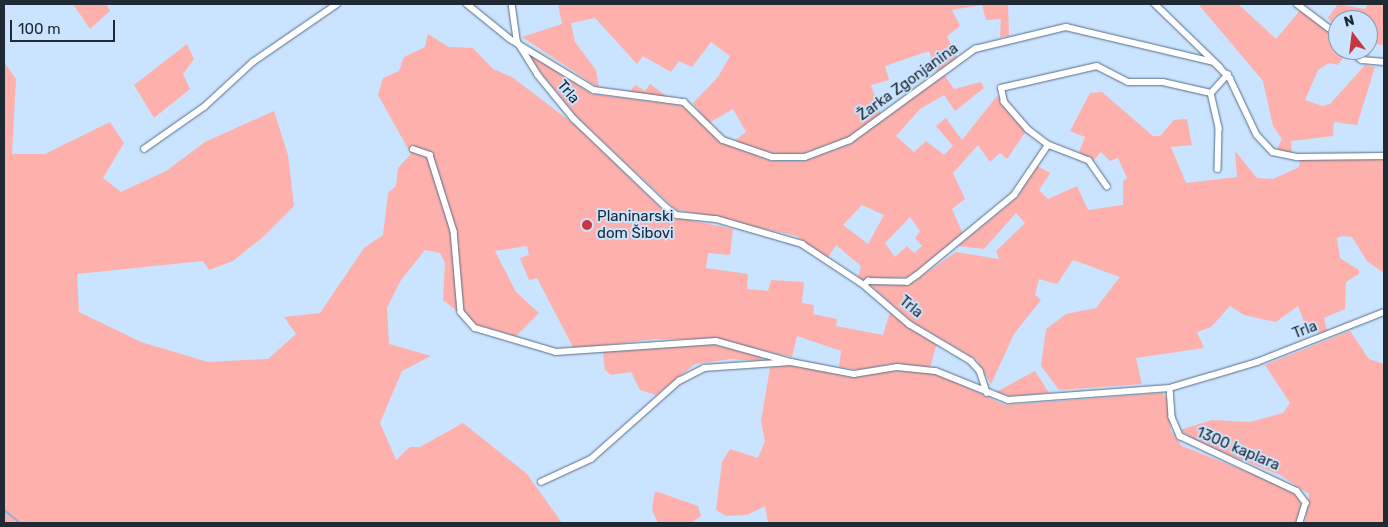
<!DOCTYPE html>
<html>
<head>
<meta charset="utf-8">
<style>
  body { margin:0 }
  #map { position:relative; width:1388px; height:527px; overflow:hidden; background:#cae3ff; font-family:Rubik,sans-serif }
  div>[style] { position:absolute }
  .green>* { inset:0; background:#feb0ac }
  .stream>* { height:2px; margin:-1px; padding:0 1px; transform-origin:1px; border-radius:1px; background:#84b6eb }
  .roads { filter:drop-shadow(0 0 1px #566d85) drop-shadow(0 0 1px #566d85) }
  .street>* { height:5.5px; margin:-2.75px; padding:0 2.75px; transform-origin:2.75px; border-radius:2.75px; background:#fff }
  .dots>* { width:14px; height:14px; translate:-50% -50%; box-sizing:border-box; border:2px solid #cae3ff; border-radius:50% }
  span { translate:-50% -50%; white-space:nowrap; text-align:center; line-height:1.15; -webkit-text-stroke:4px #cae3ff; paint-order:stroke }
  .street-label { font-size:15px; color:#202a34 }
  .poi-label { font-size:15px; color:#202a34 }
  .left { translate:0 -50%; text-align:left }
  .frame { position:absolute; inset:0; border:5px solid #202a34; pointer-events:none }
  .north { position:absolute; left:1328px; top:10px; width:50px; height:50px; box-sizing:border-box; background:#cae3ff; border:1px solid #8699ae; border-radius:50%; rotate:345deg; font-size:14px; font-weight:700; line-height:20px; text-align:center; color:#202a34 }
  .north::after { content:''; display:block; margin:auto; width:18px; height:22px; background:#c6373f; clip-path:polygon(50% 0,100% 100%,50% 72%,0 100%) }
  .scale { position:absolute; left:10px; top:20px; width:105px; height:22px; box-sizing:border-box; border:2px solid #202a34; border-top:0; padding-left:6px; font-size:15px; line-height:18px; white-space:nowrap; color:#202a34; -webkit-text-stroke:4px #cae3ff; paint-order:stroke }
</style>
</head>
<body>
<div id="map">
  <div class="green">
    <div style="clip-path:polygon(73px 4px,106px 4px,110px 11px,90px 29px)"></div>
    <div style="clip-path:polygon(558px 4px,1008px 4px,1009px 36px,1000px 37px,1001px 19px,986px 20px,982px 5px,952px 10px,960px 26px,947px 36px,957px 57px,937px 72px,929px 51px,885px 66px,889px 80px,871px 85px,881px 114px,850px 137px,804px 153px,781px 155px,732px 143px,746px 132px,733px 109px,709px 123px,693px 103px,718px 77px,730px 56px,711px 42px,692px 67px,679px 61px,671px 72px,643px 56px,637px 64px,595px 18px,571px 23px,575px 42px,596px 70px,599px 88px,522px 37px,562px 24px)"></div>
    <div style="clip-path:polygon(1198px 4px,1238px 4px,1276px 39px,1301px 9px,1334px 34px,1338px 50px,1348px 51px,1338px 65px,1329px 63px,1318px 70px,1305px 100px,1322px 106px,1330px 104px,1365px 65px,1375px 67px,1357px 125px,1334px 122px,1333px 136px,1291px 141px,1292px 154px,1277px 149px,1282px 139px,1273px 126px,1263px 81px)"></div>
    <div style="clip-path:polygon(1338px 4px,1365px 9px,1368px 4px,1384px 4px,1384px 45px,1374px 44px,1368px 58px,1353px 50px,1368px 50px,1368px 20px,1338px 20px,1338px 32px,1328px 18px)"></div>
    <div style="clip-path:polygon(428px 34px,449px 47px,473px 48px,493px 69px,512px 77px,575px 125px,669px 216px,733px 229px,730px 255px,708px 253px,706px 268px,748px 274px,747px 289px,768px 291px,771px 280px,804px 282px,802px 303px,814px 305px,813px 314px,837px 319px,836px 326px,883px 335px,890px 312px,937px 343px,930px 368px,890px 364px,860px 370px,839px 367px,841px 351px,797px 336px,792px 357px,716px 339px,654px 339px,574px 349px,537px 278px,529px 280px,520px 258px,529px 255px,527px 246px,495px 251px,516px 292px,539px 313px,516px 336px,473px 324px,443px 300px,445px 263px,440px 253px,425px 250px,401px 280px,387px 308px,389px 344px,431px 356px,402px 371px,380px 423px,396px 460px,410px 447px,420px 447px,463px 423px,527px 474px,562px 523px,4px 523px,4px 62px,16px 79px,12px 154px,45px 154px,110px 122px,124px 143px,103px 178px,121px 192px,166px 171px,205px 142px,274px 111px,288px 155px,294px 206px,263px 237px,233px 261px,209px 270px,203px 261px,77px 274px,79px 312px,141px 342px,208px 362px,268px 359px,296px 334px,284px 317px,320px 313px,364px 248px,383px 235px,388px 193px,396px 186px,398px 168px,411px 154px,378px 95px,383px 78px,399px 71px,404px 57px,425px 47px)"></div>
    <div style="clip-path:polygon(187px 44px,194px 59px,183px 74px,190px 89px,154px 118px,134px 85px)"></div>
    <div style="clip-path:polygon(evenodd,530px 52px,591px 94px,686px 106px,718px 140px,771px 161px,804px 161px,850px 144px,943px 73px,954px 89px,981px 82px,984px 88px,955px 111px,944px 95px,920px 109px,896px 136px,914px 152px,926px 141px,944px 155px,953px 146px,936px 126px,946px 118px,962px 140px,997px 96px,1026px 131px,1007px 159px,1000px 153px,990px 162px,978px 145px,953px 173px,965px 199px,952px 209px,963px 234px,945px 251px,908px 277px,863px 280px,858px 277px,861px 266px,836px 245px,827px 259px,797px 236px,675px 209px,577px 117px,527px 55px,530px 52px,862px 205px,884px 215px,868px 244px,843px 225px,862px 205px,530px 52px,910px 217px,920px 231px,915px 238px,922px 246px,914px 253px,907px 246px,895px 257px,885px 243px,910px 217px)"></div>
    <div style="clip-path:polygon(650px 84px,669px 98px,628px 94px,635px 85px,645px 91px)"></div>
    <div style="clip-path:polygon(1102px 92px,1153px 136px,1160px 136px,1174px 120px,1187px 119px,1192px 145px,1171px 147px,1186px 183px,1237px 177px,1235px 151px,1257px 178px,1273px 179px,1299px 167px,1300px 160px,1384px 160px,1384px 269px,1382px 272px,1367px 261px,1352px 237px,1342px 236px,1337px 238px,1340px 258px,1359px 270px,1359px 274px,1346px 282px,1345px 309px,1324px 318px,1327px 331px,1318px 333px,1306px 327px,1298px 306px,1276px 322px,1244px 315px,1230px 306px,1211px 327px,1197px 332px,1204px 348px,1136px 358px,1142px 384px,1059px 390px,1041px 366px,1046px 329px,1066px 314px,1096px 308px,1120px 277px,1073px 260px,1057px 284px,1039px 279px,1035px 295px,1041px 300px,1014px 334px,991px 384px,977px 360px,911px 321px,869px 284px,909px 285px,956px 252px,999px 259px,996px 251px,1025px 223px,1016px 213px,984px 249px,958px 246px,1018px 197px,1036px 165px,1050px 173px,1039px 190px,1048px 199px,1077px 186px,1088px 210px,1123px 205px,1123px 181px,1127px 178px,1118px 158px,1110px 161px,1101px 152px,1093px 161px,1079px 152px,1085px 137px,1070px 131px,1090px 93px)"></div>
    <div style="clip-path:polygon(1350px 331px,1369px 359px,1384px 364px,1384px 523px,1305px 523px,1309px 494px,1280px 475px,1201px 444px,1180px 430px,1212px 420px,1250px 422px,1283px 413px,1290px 403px,1265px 365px)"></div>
    <div style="clip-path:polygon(711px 344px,762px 357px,761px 361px,731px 359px,695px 364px,656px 395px,640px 390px,631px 372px,611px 375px,605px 370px,603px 352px)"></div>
    <div style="clip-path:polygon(794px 364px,847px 377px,890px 371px,934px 372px,1005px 405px,1162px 393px,1167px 398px,1171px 431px,1182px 446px,1283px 486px,1298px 495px,1302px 508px,1297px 523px,768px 523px,765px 506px,747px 515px,726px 516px,716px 510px,722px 462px,730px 449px,758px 458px,765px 441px,761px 421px,770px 368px)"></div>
    <div style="clip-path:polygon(1035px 371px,1049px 393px,1011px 396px,996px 392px)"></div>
    <div style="clip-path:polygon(655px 491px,698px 506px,701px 516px,691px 523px,658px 523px,652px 510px)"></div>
  </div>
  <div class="stream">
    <div style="left:4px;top:510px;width:21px;rotate:39deg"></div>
  </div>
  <div class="roads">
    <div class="street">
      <div style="left:467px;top:4px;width:55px;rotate:39.1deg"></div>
      <div style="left:510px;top:39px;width:98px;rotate:31.3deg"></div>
      <div style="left:594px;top:90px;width:91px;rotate:7.6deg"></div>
      <div style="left:684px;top:102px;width:54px;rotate:44.3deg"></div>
      <div style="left:723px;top:140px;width:52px;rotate:19.1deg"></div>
      <div style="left:772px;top:157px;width:33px"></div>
      <div style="left:805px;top:157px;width:48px;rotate:-20.7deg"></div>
      <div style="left:850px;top:140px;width:155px;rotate:-36.1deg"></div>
      <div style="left:975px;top:49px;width:94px;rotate:-13.6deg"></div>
      <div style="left:1066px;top:27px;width:152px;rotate:13.3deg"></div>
      <div style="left:1214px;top:62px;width:23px;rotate:45deg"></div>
      <div style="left:1230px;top:78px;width:63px;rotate:64.7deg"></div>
      <div style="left:1257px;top:135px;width:23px;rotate:47deg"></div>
      <div style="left:1273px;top:152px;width:25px;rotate:12deg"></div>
      <div style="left:1297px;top:157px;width:87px;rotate:-0.7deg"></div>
      <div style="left:512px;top:4px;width:37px;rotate:82deg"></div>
      <div style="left:517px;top:41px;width:40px;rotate:58deg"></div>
      <div style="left:538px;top:75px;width:57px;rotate:50.7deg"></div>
      <div style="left:574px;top:119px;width:129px;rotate:43.7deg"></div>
      <div style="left:667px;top:208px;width:12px;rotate:35deg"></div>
      <div style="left:677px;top:215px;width:39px;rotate:6deg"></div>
      <div style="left:716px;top:219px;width:90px;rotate:16.2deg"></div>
      <div style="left:802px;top:244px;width:74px;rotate:33.5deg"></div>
      <div style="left:864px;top:285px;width:60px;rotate:40.9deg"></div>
      <div style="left:909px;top:324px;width:72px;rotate:30.8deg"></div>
      <div style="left:971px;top:361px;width:13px;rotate:48deg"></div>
      <div style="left:980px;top:371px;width:23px;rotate:72deg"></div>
      <div style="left:1155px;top:4px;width:91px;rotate:44.1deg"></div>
      <div style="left:1297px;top:4px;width:51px;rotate:37.1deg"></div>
      <div style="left:1349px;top:50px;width:16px;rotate:38deg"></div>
      <div style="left:1362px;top:60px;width:22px;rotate:5deg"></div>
      <div style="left:1211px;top:93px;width:36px;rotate:77deg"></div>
      <div style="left:1219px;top:128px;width:41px;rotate:91.4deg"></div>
      <div style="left:144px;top:149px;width:73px;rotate:-35deg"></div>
      <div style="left:204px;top:107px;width:67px;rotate:-42.6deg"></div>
      <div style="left:253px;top:62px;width:102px;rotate:-34.6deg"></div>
      <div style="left:413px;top:149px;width:18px;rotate:19deg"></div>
      <div style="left:430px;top:155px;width:80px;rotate:72.5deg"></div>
      <div style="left:454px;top:231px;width:81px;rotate:85.1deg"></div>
      <div style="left:461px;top:312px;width:21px;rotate:49deg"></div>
      <div style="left:475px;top:328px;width:84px;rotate:16.5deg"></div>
      <div style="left:556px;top:352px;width:160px;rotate:-3.9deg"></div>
      <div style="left:716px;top:341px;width:78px;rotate:15.6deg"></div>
      <div style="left:1107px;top:187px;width:32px;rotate:-125deg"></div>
      <div style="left:1089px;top:161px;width:44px;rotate:-158.7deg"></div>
      <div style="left:1048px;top:145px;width:25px;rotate:-143deg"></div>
      <div style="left:1028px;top:130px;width:37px;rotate:-131deg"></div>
      <div style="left:1004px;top:102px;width:14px;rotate:-102deg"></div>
      <div style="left:1001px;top:88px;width:98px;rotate:-12.9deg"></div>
      <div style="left:1097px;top:66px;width:35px;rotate:27deg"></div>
      <div style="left:1128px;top:82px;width:35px"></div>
      <div style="left:1163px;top:82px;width:49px;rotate:12.9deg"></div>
      <div style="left:1211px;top:93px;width:25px;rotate:-48deg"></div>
      <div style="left:864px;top:285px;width:6px;rotate:-45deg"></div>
      <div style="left:868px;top:281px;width:39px;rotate:1deg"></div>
      <div style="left:907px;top:282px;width:12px;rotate:-35deg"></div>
      <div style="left:917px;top:275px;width:126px;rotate:-39.5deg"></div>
      <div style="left:1014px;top:195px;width:60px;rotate:-55.8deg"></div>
      <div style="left:1170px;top:388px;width:29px;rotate:86deg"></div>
      <div style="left:1172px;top:417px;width:21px;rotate:67deg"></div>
      <div style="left:1180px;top:436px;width:129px;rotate:25.2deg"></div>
      <div style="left:1297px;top:491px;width:15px;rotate:53deg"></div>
      <div style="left:1306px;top:503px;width:21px;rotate:107deg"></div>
      <div style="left:541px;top:482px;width:55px;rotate:-24.7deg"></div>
      <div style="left:591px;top:459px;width:118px;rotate:-41.6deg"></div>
      <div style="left:679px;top:381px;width:28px;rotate:-27deg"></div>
      <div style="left:704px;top:368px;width:87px;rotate:-3.9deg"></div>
      <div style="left:791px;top:362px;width:64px;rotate:10.8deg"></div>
      <div style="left:854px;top:374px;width:44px;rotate:-9.2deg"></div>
      <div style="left:897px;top:367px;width:39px;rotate:6deg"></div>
      <div style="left:936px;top:371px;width:78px;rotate:21.9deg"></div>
      <div style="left:1008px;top:400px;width:162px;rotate:-4.2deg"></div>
      <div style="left:1170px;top:388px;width:91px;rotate:-16.6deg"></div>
      <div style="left:1257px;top:362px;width:136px;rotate:-21.5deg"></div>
    </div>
  </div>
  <div class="dots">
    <div style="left:587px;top:225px;background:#c6373f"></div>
  </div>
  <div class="street-label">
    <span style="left:908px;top:82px;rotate:-36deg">Žarka Zgonjanina</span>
    <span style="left:568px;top:92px;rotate:50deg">Trla</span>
    <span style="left:911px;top:307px;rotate:39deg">Trla</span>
    <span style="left:1305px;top:330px;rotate:-21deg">Trla</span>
    <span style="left:1238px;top:449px;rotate:23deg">1300 kaplara</span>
  </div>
  <div class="poi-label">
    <span class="left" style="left:597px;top:225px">Planinarski<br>dom Šibovi</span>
  </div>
  <div class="frame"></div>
  <div class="north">N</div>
  <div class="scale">100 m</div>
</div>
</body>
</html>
